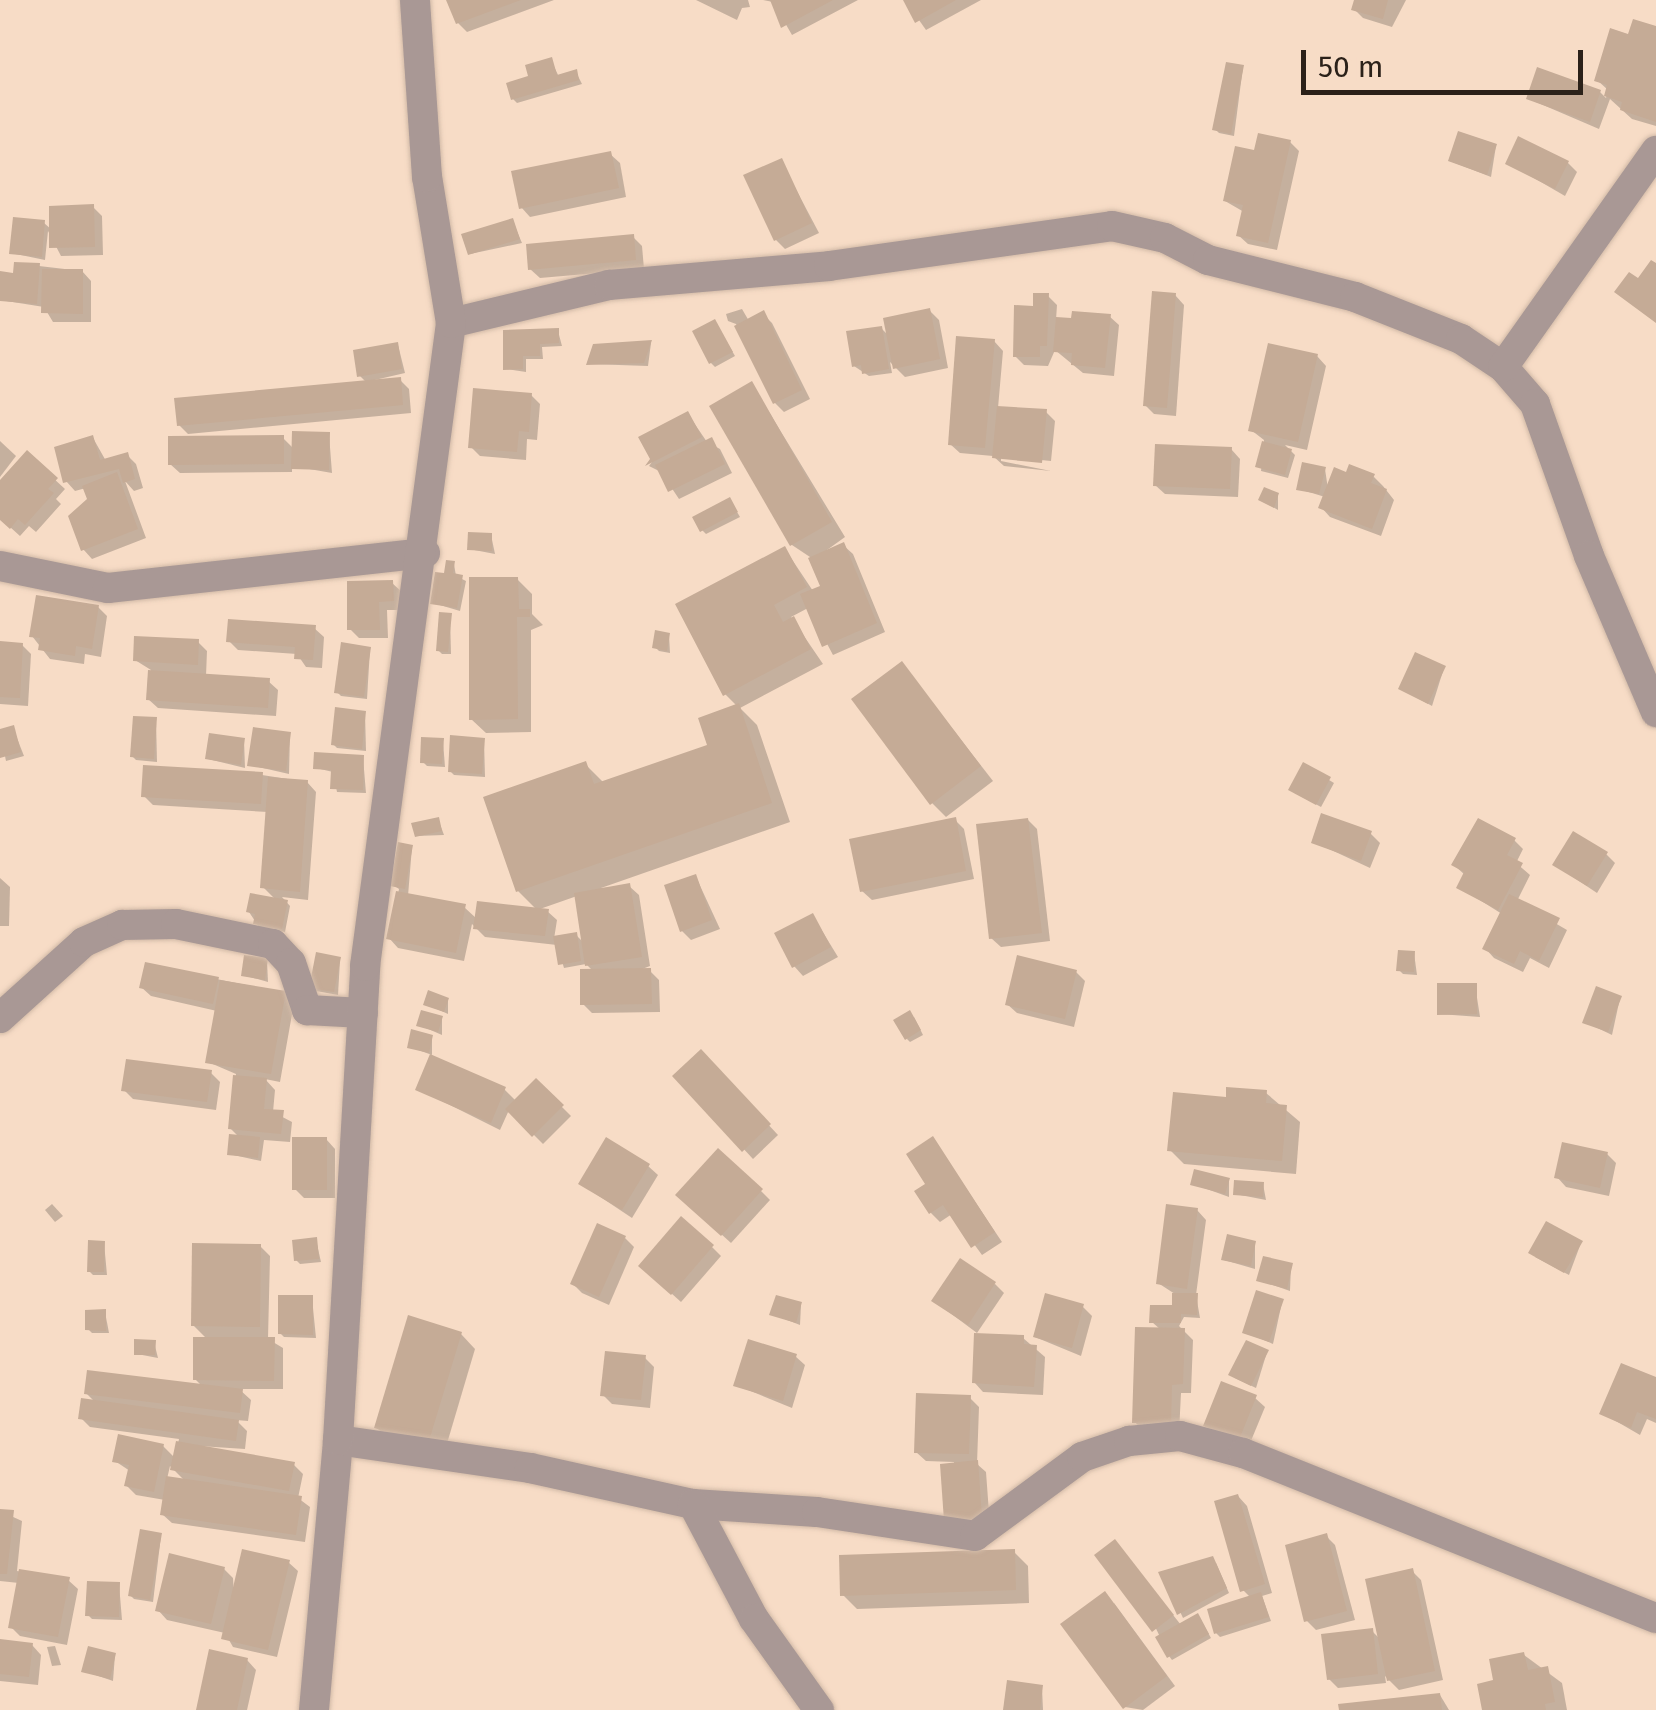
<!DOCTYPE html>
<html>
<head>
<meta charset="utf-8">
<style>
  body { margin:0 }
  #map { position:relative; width:1656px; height:1710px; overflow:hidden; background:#f7dcc6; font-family:"Fira Sans",sans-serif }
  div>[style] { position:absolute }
  .shadow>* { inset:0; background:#0003 }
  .building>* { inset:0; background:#c5ab96 }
  .roads { filter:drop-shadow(0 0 2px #d2baa7) drop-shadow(0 0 2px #d2baa7) }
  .minor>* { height:30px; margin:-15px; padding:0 15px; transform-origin:15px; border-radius:15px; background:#a99895 }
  span { translate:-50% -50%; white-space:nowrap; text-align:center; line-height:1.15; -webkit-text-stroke:8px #f7dcc6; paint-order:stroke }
  .scale { position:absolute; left:1301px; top:50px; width:282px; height:45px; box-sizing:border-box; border:5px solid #2b2119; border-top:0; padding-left:12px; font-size:30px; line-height:35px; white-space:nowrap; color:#2b2119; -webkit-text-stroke:8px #f7dcc6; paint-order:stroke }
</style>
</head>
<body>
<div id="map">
  <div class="shadow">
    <div style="clip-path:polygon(455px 0,554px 0,467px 32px,458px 23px)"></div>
    <div style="clip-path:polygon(696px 0,748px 0,750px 7px,742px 8px,737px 20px)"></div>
    <div style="clip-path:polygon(763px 0,858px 0,792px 35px,773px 2px)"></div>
    <div style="clip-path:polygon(905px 0,981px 0,926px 30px)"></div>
    <div style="clip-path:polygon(1357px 0,1406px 0,1392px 27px,1363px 18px,1354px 9px)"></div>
    <div style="clip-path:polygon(1656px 29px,1656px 126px,1632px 119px,1610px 99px,1599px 129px,1529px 99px,1600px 92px,1606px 98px,1608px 90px,1597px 80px,1630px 37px)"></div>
    <div style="clip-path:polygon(551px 60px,559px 77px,576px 72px,582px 84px,517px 103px,513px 99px)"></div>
    <div style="clip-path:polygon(1243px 67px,1234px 136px,1219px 133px,1215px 129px)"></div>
    <div style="clip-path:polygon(1290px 142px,1299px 151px,1277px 250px,1248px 244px,1238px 235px,1244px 212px,1225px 201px,1256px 153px)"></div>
    <div style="clip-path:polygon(1496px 146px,1491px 177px,1450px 161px)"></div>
    <div style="clip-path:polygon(610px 154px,620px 163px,626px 197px,530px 217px,521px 207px)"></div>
    <div style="clip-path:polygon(781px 161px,819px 233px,785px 249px,776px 240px)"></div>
    <div style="clip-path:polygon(1508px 163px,1568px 163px,1577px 172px,1565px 196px)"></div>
    <div style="clip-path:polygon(93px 207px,102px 216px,103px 255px,61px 256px,48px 231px,45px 260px,11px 253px,44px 223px,52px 230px)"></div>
    <div style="clip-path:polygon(512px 220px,522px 243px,470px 254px)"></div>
    <div style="clip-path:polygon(633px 237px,642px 246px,644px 269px,540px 278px,530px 269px)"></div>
    <div style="clip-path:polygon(39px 266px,82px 271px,91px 281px,91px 322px,53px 322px,44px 307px,0 300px,15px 275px)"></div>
    <div style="clip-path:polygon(1175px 295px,1184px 305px,1176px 416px,1154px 414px,1145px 405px)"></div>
    <div style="clip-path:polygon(1048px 296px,1057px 305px,1056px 320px,1109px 316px,1119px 325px,1114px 376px,1083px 373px,1055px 350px,1048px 366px,1024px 365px,1015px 356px)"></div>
    <div style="clip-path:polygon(742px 309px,749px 321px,763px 314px,772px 323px,810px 399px,784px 412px,775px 403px,736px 324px,728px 321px,726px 314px)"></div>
    <div style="clip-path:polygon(930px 311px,939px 320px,948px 368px,905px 377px,890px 362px,892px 373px,869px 376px,854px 366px,881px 328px,890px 337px)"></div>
    <div style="clip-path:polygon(715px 322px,735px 356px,715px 367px,711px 363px)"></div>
    <div style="clip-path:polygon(558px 331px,562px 346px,542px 347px,543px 359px,526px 359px,526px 372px,506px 369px,505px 332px)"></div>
    <div style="clip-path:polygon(994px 341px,1003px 351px,998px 408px,1046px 412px,1055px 421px,1051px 461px,1001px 456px,1001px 461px,1051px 471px,1004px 466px,993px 456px,960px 453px,950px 444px)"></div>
    <div style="clip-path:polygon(651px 343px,648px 366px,589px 364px,595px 347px)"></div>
    <div style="clip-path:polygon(398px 345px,405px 373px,366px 382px,360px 376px)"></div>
    <div style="clip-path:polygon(1317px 356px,1326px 366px,1307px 450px,1285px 445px,1295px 455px,1288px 478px,1261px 471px,1264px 440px,1251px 430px)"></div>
    <div style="clip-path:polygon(400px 380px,409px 389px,411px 413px,188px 434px,179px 425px)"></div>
    <div style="clip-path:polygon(752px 384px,845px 537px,820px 555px,843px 545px,853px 554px,885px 632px,833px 655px,808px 608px,791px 617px,823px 664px,740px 708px,757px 725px,790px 822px,601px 888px,629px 886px,639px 895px,650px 966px,637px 971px,650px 971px,659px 980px,660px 1012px,592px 1013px,583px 1004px,594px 972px,586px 964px,564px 968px,557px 945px,485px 937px,472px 924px,464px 961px,398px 948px,389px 938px,399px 889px,393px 885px,412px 847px,408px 896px,464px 907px,477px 919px,547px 911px,557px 920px,554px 939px,576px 935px,584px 943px,577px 896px,537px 910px,518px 891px,585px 764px,604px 783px,710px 747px,738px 707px,725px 694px,785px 549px,813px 591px,823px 587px,810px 557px,792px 545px,713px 407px)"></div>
    <div style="clip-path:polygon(531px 395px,540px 404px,537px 440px,527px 439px,526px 460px,480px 456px,471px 447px)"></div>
    <div style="clip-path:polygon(688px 414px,707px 442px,720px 449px,732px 473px,679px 499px,661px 472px,649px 466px)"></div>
    <div style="clip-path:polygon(329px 434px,332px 473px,292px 466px,292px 472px,180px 473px,170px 464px,283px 438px,294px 449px)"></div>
    <div style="clip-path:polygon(93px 438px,106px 461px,127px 455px,136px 464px,143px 488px,134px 491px,125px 481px,146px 538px,92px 559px,83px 549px,90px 500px,86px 488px,75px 491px,66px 481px)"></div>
    <div style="clip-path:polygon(0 441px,16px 456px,0 477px)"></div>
    <div style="clip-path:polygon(1231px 449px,1240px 459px,1238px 497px,1165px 494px,1155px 485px)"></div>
    <div style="clip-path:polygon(27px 454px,65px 489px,56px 499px,61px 504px,36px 532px,29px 526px,20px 536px,0 518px,0 483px)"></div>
    <div style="clip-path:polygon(1325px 469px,1328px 489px,1374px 477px,1383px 486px,1394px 500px,1381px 536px,1330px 517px,1321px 507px,1325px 497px,1299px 489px)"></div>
    <div style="clip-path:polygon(1278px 495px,1278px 510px,1261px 500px)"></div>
    <div style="clip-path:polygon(730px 500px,740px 517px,706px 534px,702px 530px)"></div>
    <div style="clip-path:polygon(491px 535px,495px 554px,469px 549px)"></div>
    <div style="clip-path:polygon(454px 564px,456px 576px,466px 581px,460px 611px,433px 603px)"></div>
    <div style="clip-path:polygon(517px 579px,532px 594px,532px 614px,543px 625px,531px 630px,531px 732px,486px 733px,471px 719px)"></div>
    <div style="clip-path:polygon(392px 583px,402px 592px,402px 610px,387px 610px,388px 638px,359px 638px,350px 629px)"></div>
    <div style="clip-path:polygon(98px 607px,107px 616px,101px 657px,85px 654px,84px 664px,50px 659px,32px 636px)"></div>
    <div style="clip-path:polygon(450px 615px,451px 654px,442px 654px,438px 650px)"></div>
    <div style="clip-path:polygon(314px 628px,324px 637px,322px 668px,306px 667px,297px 654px,238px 650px,229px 641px)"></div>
    <div style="clip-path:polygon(669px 635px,670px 653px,659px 651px,655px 647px)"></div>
    <div style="clip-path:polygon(198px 642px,207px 651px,206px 676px,268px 681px,278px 690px,276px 716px,158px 708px,148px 699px,151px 670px,135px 660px)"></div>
    <div style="clip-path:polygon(0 644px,22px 645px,31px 654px,28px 706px,0 704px)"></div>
    <div style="clip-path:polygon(370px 649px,367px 699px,341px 696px,337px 692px)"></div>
    <div style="clip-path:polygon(902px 664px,993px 781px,946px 817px,932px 803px)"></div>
    <div style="clip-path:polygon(1444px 668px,1432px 706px,1401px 689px)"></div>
    <div style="clip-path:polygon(365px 713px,366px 751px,337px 748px,333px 744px)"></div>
    <div style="clip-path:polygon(156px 720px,157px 762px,136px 760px,132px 756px)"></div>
    <div style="clip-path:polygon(13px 728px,24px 756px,6px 761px,0 732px)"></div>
    <div style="clip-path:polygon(290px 734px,289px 774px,250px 765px)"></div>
    <div style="clip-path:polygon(244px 740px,245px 768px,208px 759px)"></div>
    <div style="clip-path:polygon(484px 740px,485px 777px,454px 775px,450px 771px)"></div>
    <div style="clip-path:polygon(443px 741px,445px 767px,427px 766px,423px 762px)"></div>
    <div style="clip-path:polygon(363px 757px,366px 793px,337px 792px,333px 772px,316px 768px)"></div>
    <div style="clip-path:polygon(1304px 765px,1334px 783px,1321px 807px,1295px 793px)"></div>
    <div style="clip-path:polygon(262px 775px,307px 782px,316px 792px,308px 900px,282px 897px,290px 906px,285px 932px,259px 927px,249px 912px,276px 900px,263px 887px,268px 812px,153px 805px,144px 796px)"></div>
    <div style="clip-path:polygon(438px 819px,444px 835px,417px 836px)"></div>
    <div style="clip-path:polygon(955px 820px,964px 829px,974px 879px,872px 900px,862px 891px)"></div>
    <div style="clip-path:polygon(1028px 820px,1037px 829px,1050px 941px,1001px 947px,991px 938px)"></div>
    <div style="clip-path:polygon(1370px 833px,1380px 843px,1370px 868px,1314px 842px)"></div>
    <div style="clip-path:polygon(1514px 840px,1523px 849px,1516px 863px,1530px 875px,1517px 901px,1567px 930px,1549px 968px,1530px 958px,1523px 972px,1494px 958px,1485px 948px,1502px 914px,1459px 887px,1465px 875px,1454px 865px)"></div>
    <div style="clip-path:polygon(1606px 854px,1615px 863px,1597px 893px,1555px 865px)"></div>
    <div style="clip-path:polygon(696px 877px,720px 929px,691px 940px,682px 931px)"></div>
    <div style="clip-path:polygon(0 878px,10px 887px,9px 926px,0 926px)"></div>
    <div style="clip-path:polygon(813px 916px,838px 957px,803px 976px,794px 966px)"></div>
    <div style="clip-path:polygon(1414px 953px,1417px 975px,1403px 974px,1399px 970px)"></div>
    <div style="clip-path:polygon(340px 960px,338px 995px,316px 991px,312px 987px)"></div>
    <div style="clip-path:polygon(267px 961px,268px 982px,243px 975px)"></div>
    <div style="clip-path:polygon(147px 965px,285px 993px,294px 1003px,280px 1082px,265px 1079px,275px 1090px,273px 1112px,292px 1122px,290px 1142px,264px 1140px,261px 1161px,229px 1154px,239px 1137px,230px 1128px,236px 1074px,208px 1062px,217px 1011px,151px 996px,141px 987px)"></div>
    <div style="clip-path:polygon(1076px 972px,1085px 981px,1074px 1027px,1017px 1013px,1007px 1004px)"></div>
    <div style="clip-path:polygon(1475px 985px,1480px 1017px,1439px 1014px)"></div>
    <div style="clip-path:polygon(1620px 998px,1612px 1035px,1585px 1022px)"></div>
    <div style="clip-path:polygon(448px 1000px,448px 1014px,426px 1004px)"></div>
    <div style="clip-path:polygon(914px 1017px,923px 1035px,910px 1042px,907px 1039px)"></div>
    <div style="clip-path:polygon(442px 1018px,442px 1035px,419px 1025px)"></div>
    <div style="clip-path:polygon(432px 1037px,432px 1055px,410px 1047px)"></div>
    <div style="clip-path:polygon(701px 1052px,778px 1135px,753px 1159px,676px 1076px)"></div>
    <div style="clip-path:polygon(211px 1073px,220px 1082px,216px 1110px,133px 1099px,124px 1090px)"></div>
    <div style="clip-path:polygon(536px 1081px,571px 1116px,543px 1144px,509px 1110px,500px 1130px,418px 1089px,504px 1089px,516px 1101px)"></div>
    <div style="clip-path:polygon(1266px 1093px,1300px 1122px,1296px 1174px,1184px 1164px,1170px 1150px,1228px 1099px)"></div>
    <div style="clip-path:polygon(326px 1139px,335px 1149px,335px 1198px,304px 1198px,295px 1189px)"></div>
    <div style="clip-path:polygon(933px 1139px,1002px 1242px,982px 1255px,952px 1214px,940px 1222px,931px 1213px)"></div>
    <div style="clip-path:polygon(1607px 1154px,1616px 1163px,1609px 1196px,1566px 1187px,1557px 1177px)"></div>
    <div style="clip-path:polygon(648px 1166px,658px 1175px,632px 1218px,581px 1184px)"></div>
    <div style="clip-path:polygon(1229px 1180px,1229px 1197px,1193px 1184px)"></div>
    <div style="clip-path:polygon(1263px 1184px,1266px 1200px,1235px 1194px)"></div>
    <div style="clip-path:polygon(761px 1191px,770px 1200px,731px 1243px,688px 1204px)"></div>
    <div style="clip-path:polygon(52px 1204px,63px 1216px,55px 1222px,45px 1210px)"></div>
    <div style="clip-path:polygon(1197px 1210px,1206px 1220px,1196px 1295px,1200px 1318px,1184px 1317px,1179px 1326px,1193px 1340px,1191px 1393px,1181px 1393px,1179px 1433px,1144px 1432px,1135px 1422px,1161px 1330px,1152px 1322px,1174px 1308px,1175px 1294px,1158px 1283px)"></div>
    <div style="clip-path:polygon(625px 1238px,634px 1247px,609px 1305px,582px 1293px,573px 1284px)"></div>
    <div style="clip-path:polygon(316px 1240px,321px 1262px,300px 1264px,296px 1260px)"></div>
    <div style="clip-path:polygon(104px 1243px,107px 1275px,93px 1275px,89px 1271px)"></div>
    <div style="clip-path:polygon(1255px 1243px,1255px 1269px,1224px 1260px)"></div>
    <div style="clip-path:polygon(1581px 1243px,1569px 1275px,1535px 1257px)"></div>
    <div style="clip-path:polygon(evenodd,260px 1246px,270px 1256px,268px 1339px,283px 1348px,283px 1389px,239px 1389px,251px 1400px,248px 1421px,236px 1420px,247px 1431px,245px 1449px,184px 1445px,294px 1465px,303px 1474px,298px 1498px,310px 1507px,305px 1542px,172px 1523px,162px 1514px,165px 1500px,136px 1495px,127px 1486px,130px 1471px,115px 1461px,163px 1446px,175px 1458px,179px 1439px,90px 1427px,81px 1418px,95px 1402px,86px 1393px,202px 1386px,195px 1379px,207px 1339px,193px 1325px,260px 1246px,170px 1466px,186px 1482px,167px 1479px,170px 1466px)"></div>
    <div style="clip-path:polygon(712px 1247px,721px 1256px,681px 1302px,650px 1274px)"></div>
    <div style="clip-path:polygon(1291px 1265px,1290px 1291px,1259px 1280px)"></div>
    <div style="clip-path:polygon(995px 1284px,1004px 1293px,977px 1333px,934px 1301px)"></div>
    <div style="clip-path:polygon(312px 1298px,316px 1338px,284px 1337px,280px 1333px)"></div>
    <div style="clip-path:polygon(1282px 1302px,1273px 1344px,1245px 1332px)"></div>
    <div style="clip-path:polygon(801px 1305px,800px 1325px,772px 1314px)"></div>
    <div style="clip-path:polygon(1083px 1307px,1092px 1316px,1081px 1356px,1035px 1337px)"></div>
    <div style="clip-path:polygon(105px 1312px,109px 1333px,92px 1333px,88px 1329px)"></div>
    <div style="clip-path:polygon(461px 1334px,475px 1349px,443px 1457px,391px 1442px,376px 1427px)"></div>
    <div style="clip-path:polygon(1023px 1338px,1045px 1357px,1043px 1395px,983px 1392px,974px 1382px)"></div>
    <div style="clip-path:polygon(154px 1342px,158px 1358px,137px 1354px)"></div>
    <div style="clip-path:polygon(1267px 1352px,1256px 1388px,1235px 1378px)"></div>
    <div style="clip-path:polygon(795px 1356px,805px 1365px,792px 1408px,736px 1385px)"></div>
    <div style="clip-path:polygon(645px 1358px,654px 1367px,650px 1408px,612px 1404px,603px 1395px)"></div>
    <div style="clip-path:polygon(1656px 1380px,1656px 1423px,1647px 1419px,1640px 1435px,1602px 1413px)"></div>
    <div style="clip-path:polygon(970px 1398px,979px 1407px,977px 1464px,986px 1472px,990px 1526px,955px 1529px,954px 1462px,926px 1461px,916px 1452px)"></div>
    <div style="clip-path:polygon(1255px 1398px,1265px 1407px,1248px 1448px,1215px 1435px)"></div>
    <div style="clip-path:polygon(1238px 1496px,1247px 1506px,1272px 1593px,1262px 1596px,1271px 1621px,1220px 1637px,1216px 1633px,1251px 1598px,1243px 1590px)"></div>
    <div style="clip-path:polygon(0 1511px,22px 1521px,17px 1571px,68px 1580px,78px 1589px,67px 1645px,20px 1636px,11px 1627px,19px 1583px,0 1581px)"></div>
    <div style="clip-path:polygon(161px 1536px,153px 1602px,134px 1599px,130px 1595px)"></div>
    <div style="clip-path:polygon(1326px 1536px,1335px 1545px,1355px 1620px,1316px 1630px,1307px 1621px)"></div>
    <div style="clip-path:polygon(1115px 1542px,1181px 1625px,1201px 1620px,1211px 1638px,1172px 1660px,1169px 1656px)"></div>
    <div style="clip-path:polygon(1014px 1552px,1028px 1566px,1029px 1603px,857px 1609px,843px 1595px)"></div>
    <div style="clip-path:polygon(288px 1562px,298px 1571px,277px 1657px,233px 1647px,225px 1633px,167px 1620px,158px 1610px,224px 1569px,233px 1578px,234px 1596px)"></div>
    <div style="clip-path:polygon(1216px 1563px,1229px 1593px,1183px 1618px,1162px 1573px)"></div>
    <div style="clip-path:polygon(1412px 1571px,1421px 1580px,1443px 1680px,1399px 1690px,1385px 1676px,1386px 1683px,1338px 1688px,1329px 1679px,1372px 1631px,1381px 1640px)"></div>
    <div style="clip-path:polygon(119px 1584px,122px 1620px,92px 1619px,88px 1615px)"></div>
    <div style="clip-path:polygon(1114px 1603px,1175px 1686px,1143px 1710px,1125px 1707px)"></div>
    <div style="clip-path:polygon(0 1642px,32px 1645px,41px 1655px,38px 1685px,0 1681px)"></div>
    <div style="clip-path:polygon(55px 1646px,61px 1665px,52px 1666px,47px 1647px)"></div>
    <div style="clip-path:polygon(115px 1655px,113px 1681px,84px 1671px)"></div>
    <div style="clip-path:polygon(1524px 1655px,1562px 1683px,1567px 1710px,1484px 1710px,1496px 1682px)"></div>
    <div style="clip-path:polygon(247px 1660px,256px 1670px,247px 1710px,199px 1710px)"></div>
    <div style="clip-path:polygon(1042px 1688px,1043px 1710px,1005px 1710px)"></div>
    <div style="clip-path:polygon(1440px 1695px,1449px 1710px,1341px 1710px)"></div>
  </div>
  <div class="building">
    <div style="clip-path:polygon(446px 0,521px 0,456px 24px)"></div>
    <div style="clip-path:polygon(770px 0,833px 0,781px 28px)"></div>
    <div style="clip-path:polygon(903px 0,956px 0,915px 23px)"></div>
    <div style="clip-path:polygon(1354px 0,1388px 0,1383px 19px,1351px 10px)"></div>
    <div style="clip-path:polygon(1633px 19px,1656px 26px,1656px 122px,1620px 110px,1622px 102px,1604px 96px,1607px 85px,1594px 81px,1610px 28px,1628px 34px)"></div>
    <div style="clip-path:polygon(552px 57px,557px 75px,577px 69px,579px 80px,511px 100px,506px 83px,528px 76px,525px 65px)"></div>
    <div style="clip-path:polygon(1226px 62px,1244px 65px,1231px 134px,1212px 130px)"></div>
    <div style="clip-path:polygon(1537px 67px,1601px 90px,1590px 122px,1526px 99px)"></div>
    <div style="clip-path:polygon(1458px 131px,1497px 144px,1487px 175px,1448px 161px)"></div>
    <div style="clip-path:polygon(1258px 133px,1291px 140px,1268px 243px,1236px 236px,1243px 205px,1223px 201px,1235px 146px,1254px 150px)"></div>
    <div style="clip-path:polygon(1518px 136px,1569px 161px,1555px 189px,1505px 164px)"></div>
    <div style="clip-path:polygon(611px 151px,619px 188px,519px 209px,511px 171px)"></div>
    <div style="clip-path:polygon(782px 158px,812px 223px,774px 241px,743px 175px)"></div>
    <div style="clip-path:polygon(94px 204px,95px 247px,49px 248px,49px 206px)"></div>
    <div style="clip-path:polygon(13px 217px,45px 220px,42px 257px,9px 254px)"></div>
    <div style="clip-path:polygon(513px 218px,520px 239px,468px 255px,461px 234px)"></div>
    <div style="clip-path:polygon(634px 234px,636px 260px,528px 270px,526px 244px)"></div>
    <div style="clip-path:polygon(1651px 260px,1656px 263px,1656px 323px,1614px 292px,1629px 272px,1638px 278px)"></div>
    <div style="clip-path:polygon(14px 262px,40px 263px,37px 304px,0 301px,0 271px,13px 273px)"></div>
    <div style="clip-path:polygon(42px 269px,83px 269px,83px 314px,41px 313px)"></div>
    <div style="clip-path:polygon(1152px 291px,1176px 293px,1167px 408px,1143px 406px)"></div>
    <div style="clip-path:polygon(1033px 293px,1049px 293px,1047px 346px,1040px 346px,1040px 357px,1013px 357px,1014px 305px,1033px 306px)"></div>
    <div style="clip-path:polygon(930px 308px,940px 359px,893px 369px,883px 318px)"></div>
    <div style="clip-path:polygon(764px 310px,802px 390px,773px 404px,734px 326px)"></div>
    <div style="clip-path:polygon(1072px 311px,1111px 314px,1105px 368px,1071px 365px,1072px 353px,1053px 352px,1056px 317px,1071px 318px)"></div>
    <div style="clip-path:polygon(715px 319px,733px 352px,709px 364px,692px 331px)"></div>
    <div style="clip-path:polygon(882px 326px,889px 369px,862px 374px,861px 365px,852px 367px,846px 331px)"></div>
    <div style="clip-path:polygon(559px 328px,559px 343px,540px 344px,540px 356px,523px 356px,523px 369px,503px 370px,503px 330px)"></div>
    <div style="clip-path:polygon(956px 336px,995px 339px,985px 448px,948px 445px)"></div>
    <div style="clip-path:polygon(652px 340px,644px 363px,586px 365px,593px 344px)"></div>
    <div style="clip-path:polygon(398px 342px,402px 369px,357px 377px,353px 350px)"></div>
    <div style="clip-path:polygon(1268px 343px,1318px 354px,1298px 442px,1248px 431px)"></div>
    <div style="clip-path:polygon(401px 377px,403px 405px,177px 426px,174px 398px)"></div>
    <div style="clip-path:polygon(752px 381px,832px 522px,790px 546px,709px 406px)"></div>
    <div style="clip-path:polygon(473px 388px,532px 393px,529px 432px,519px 431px,517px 452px,468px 448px)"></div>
    <div style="clip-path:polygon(997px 406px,1047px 409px,1042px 463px,992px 458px)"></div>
    <div style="clip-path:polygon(688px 411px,702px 437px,645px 466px,650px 459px,638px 437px)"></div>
    <div style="clip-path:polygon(292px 431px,330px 432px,329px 470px,291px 469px)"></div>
    <div style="clip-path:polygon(93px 435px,100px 460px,128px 452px,135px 479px,123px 483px,119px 469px,63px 483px,54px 447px)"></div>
    <div style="clip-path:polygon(284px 435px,284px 464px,168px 465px,168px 436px)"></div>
    <div style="clip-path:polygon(712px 437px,725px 464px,668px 492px,655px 465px)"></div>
    <div style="clip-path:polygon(1262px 441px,1292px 449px,1285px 475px,1255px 467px)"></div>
    <div style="clip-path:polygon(1155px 444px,1232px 447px,1230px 489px,1153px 486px)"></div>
    <div style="clip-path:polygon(27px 450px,58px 478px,48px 489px,54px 493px,25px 525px,18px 519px,10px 529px,0 520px,0 480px)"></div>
    <div style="clip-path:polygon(1302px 462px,1326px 467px,1319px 494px,1296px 490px)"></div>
    <div style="clip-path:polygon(1349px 464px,1375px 474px,1371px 483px,1387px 489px,1372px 529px,1318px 508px,1334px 467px,1346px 472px)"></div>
    <div style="clip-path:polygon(117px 472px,138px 529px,81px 551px,68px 516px,87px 499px,82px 486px)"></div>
    <div style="clip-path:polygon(1264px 487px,1279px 493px,1274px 508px,1258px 500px)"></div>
    <div style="clip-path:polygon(730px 497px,738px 512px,700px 532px,692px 517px)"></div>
    <div style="clip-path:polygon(468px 532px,492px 533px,492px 551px,467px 550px)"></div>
    <div style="clip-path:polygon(844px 542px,877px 623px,822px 647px,800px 594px,820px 586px,808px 558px)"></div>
    <div style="clip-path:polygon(785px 546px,807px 587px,774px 605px,783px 622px,794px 616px,811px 649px,723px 696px,675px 604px)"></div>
    <div style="clip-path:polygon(446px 560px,455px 561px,453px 573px,463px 575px,457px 608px,430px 604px,435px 572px,444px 573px)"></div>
    <div style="clip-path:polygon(469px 577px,518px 577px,519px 609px,530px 609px,530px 617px,517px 617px,518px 719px,469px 720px)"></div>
    <div style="clip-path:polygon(393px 580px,394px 601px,379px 602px,380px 630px,347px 630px,347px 581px)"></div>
    <div style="clip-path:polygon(36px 595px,99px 605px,92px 649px,76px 646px,75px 656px,38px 650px,40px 638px,29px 637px)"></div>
    <div style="clip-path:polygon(439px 612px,452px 613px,448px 652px,436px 651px)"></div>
    <div style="clip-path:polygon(228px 619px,316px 625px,313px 660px,294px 659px,295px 647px,226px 642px)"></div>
    <div style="clip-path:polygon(655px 630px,670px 633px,667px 651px,652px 648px)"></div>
    <div style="clip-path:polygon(134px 636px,199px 639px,198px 665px,133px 661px)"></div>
    <div style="clip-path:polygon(0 641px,23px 643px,20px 698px,0 697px)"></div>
    <div style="clip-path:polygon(341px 642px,371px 647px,364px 697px,334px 693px)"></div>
    <div style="clip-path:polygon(1415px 652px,1446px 666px,1428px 704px,1398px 689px)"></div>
    <div style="clip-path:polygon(902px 661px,981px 766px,930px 805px,851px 699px)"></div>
    <div style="clip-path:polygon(148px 670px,270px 678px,268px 708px,146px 700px)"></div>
    <div style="clip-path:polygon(739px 703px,772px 803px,516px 892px,483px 797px,586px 761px,594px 784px,707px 745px,698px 718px)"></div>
    <div style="clip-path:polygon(335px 707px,366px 711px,362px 749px,331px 745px)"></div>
    <div style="clip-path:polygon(133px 716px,157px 717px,154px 759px,130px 757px)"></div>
    <div style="clip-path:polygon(14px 725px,21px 752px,0 758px,0 729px)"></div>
    <div style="clip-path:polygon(253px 727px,291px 732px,286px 771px,247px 766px)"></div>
    <div style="clip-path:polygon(209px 733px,245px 738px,241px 765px,205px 759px)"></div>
    <div style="clip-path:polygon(450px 735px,485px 738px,482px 774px,448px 772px)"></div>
    <div style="clip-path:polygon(421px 737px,444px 738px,442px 764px,420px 763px)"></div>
    <div style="clip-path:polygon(314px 752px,364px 755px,363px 790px,330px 789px,331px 770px,313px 769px)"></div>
    <div style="clip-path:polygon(1303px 762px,1331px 777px,1316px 805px,1288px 790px)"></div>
    <div style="clip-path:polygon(143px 765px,263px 772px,261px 804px,141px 797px)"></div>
    <div style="clip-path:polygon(268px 777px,308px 780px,300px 892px,260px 888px)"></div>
    <div style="clip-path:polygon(1321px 813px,1372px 831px,1361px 861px,1311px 843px)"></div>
    <div style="clip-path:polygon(439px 817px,442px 831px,415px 837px,411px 823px)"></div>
    <div style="clip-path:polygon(956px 817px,966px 871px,860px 892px,849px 839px)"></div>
    <div style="clip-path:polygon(1028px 818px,1042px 933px,989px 939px,976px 824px)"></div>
    <div style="clip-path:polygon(1478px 818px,1516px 838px,1507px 855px,1523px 863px,1498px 910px,1456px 888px,1464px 872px,1451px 865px)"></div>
    <div style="clip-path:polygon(1573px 831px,1608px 852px,1587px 886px,1552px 865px)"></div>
    <div style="clip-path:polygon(398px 842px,413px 845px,405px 889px,390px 886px)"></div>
    <div style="clip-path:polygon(696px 874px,712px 920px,680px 932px,664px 885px)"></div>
    <div style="clip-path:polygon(630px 883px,642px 957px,585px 966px,574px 893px)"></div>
    <div style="clip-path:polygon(396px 891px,466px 904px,456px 953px,386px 939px)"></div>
    <div style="clip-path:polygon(250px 893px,288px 900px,282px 929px,253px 924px,255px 914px,246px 912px)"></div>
    <div style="clip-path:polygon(1509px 894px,1560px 918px,1539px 961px,1520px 951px,1514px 964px,1482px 949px)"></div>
    <div style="clip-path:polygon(477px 901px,549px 909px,545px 936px,473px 929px)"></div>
    <div style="clip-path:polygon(813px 913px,831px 947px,792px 968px,774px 933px)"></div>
    <div style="clip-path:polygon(577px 932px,581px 961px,558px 965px,553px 936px)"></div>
    <div style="clip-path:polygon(1398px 950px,1415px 951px,1414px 972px,1396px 971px)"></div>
    <div style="clip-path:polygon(316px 952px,341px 957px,334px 992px,309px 988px)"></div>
    <div style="clip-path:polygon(244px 955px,268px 958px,265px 980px,241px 976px)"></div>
    <div style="clip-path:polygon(1017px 955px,1077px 970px,1065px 1019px,1005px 1005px)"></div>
    <div style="clip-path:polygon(145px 962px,219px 977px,213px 1004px,139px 988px)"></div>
    <div style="clip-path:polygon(651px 968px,652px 1004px,580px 1005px,580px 969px)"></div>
    <div style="clip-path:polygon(220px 980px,286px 991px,271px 1074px,205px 1063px)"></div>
    <div style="clip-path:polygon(1437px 983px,1477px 983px,1477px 1014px,1437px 1015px)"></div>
    <div style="clip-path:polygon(1596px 986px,1622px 996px,1608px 1032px,1582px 1023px)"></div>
    <div style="clip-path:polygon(428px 990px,449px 998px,444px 1012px,423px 1005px)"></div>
    <div style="clip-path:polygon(421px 1010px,443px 1016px,438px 1032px,416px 1026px)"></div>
    <div style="clip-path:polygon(910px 1010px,921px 1030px,905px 1040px,893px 1020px)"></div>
    <div style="clip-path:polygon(411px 1029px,433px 1035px,429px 1053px,407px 1048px)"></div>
    <div style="clip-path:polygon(701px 1049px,771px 1124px,742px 1152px,672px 1076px)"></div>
    <div style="clip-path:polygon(430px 1054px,506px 1087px,491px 1123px,415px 1090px)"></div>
    <div style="clip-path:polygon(126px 1059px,212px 1070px,207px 1102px,121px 1091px)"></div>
    <div style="clip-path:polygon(233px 1075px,267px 1078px,264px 1109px,284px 1110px,281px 1134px,228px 1129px)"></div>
    <div style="clip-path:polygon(536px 1078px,564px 1105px,532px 1137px,505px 1109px)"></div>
    <div style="clip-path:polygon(1226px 1087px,1267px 1090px,1266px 1103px,1287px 1105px,1282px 1161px,1167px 1151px,1173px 1092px,1226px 1097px)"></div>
    <div style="clip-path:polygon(229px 1134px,260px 1137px,258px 1158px,227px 1155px)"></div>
    <div style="clip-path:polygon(933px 1136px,995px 1232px,971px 1248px,943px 1205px,929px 1214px,914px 1191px,925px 1184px,906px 1154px)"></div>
    <div style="clip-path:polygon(292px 1137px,327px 1137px,327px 1190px,292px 1190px)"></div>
    <div style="clip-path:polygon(606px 1137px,650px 1164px,622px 1210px,578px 1184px)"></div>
    <div style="clip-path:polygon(1562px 1142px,1608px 1152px,1600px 1188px,1554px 1178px)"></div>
    <div style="clip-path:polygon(718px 1148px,763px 1189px,721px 1236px,675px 1195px)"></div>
    <div style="clip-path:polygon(1194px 1169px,1230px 1178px,1225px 1194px,1190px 1185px)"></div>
    <div style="clip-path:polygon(1234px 1180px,1264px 1182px,1263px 1197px,1233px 1195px)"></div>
    <div style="clip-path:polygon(1166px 1204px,1198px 1208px,1187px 1289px,1156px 1284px)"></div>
    <div style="clip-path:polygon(681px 1216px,714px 1245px,671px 1295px,638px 1266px)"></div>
    <div style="clip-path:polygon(1546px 1221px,1583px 1241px,1564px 1273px,1528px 1253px)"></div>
    <div style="clip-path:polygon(597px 1223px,626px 1236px,599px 1297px,570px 1284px)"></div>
    <div style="clip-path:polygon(1227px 1234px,1256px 1241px,1251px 1266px,1221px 1260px)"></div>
    <div style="clip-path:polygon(317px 1237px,319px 1259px,294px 1261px,292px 1240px)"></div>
    <div style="clip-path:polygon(88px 1240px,105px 1241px,104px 1272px,87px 1272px)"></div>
    <div style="clip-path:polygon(192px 1243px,261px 1244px,260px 1327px,191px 1326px)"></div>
    <div style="clip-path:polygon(1263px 1256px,1293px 1263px,1287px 1289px,1256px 1281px)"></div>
    <div style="clip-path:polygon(960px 1258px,996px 1282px,968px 1325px,931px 1301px)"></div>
    <div style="clip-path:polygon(1256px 1290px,1284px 1299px,1269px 1342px,1242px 1333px)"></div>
    <div style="clip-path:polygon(1045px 1293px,1084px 1304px,1072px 1348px,1033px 1337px)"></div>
    <div style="clip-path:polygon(1172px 1293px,1198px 1293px,1197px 1315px,1181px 1314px,1181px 1323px,1149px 1323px,1150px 1305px,1172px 1305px)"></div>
    <div style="clip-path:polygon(278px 1295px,313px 1295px,313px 1335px,278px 1334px)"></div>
    <div style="clip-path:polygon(776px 1295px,802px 1302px,796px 1323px,769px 1315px)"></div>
    <div style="clip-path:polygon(106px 1309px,106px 1331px,85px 1330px,85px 1310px)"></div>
    <div style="clip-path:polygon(408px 1315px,462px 1332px,428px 1444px,374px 1428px)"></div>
    <div style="clip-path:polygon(1135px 1327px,1185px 1328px,1183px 1384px,1172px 1385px,1171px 1424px,1132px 1423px)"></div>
    <div style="clip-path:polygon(974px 1333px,1024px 1335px,1024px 1344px,1037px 1345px,1034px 1387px,972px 1383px)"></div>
    <div style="clip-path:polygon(193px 1337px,275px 1337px,274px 1381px,193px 1380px)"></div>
    <div style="clip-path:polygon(134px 1339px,156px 1340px,155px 1355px,134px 1355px)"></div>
    <div style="clip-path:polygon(748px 1339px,797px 1354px,783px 1401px,733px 1386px)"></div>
    <div style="clip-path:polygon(1246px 1340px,1269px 1350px,1251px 1386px,1228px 1375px)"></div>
    <div style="clip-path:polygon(605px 1351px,646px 1355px,641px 1400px,600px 1396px)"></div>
    <div style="clip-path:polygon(1621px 1363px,1656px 1377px,1656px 1419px,1637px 1412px,1631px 1428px,1599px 1414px)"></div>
    <div style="clip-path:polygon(87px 1370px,243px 1389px,240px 1413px,84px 1394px)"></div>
    <div style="clip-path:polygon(1221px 1381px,1257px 1395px,1239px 1440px,1203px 1426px)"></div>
    <div style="clip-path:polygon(916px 1393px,971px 1395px,969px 1454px,914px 1453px)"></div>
    <div style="clip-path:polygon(81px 1398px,239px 1420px,236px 1441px,78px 1419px)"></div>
    <div style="clip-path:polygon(118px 1434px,164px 1444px,154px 1492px,124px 1486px,129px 1465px,112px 1462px)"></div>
    <div style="clip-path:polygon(176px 1441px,295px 1462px,289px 1491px,170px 1470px)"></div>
    <div style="clip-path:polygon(978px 1460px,982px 1518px,944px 1521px,940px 1464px)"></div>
    <div style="clip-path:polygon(166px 1476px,302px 1496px,296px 1535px,160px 1515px)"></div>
    <div style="clip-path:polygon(1238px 1494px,1265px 1584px,1240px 1592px,1214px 1501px)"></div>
    <div style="clip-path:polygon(0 1509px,14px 1510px,7px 1574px,0 1574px)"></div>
    <div style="clip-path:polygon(140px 1529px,162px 1533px,150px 1600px,128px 1596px)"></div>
    <div style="clip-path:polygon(1327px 1533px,1347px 1611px,1304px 1622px,1285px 1545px)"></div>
    <div style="clip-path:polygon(1115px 1539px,1174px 1615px,1152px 1632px,1094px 1555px)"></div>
    <div style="clip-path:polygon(242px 1549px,290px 1560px,268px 1650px,221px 1639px)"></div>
    <div style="clip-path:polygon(1015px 1549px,1016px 1590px,840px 1596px,839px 1555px)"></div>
    <div style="clip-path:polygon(169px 1553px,225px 1567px,211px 1624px,155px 1611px)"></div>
    <div style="clip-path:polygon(1213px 1556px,1227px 1588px,1177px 1615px,1158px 1572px)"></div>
    <div style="clip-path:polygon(1413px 1568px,1435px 1671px,1387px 1681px,1365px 1579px)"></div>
    <div style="clip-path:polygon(19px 1569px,70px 1577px,58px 1637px,8px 1628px)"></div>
    <div style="clip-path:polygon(87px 1581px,120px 1582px,119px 1617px,85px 1616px)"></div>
    <div style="clip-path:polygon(1105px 1591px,1167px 1676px,1123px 1709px,1060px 1624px)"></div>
    <div style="clip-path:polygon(1261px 1592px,1269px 1617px,1214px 1634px,1207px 1609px)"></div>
    <div style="clip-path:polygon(1198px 1613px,1209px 1634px,1167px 1658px,1155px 1637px)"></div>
    <div style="clip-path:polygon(1373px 1628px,1378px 1674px,1327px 1680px,1321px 1634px)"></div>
    <div style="clip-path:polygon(0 1639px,33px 1643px,29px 1677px,0 1674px)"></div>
    <div style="clip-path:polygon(88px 1646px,116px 1653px,110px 1679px,81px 1672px)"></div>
    <div style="clip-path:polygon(209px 1649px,248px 1658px,237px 1710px,196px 1710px)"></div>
    <div style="clip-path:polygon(1524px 1652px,1528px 1670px,1548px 1666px,1555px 1702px,1545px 1704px,1546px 1710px,1482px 1710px,1477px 1684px,1493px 1680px,1489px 1659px)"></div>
    <div style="clip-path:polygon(1007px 1680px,1043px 1685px,1040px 1710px,1003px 1710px)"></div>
    <div style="clip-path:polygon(1440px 1693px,1442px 1710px,1339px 1710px,1338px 1704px)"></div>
  </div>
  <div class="roads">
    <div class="minor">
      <div style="left:451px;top:323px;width:163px;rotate:-13.5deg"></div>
      <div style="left:609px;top:285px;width:221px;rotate:-4.9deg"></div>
      <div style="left:829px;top:266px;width:286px;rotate:-8deg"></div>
      <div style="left:1112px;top:226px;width:54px;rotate:12.8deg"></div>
      <div style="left:1165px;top:238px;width:48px;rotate:27.1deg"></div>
      <div style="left:1208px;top:260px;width:152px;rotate:14.1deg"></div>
      <div style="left:1355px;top:297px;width:114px;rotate:21.6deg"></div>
      <div style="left:1461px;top:339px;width:50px;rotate:33.7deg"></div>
      <div style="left:1503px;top:367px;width:49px;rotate:49.1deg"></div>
      <div style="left:1535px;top:404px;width:161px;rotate:70.4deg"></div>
      <div style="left:1589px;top:556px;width:170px;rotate:66.8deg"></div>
      <div style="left:1503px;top:367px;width:265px;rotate:-54.7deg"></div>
      <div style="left:0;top:566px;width:110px;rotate:11.5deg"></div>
      <div style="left:108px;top:588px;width:319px;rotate:-6.3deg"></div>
      <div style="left:0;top:1018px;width:113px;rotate:-42.1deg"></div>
      <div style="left:84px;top:942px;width:42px;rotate:-24.1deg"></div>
      <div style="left:122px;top:925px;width:54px;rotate:-1.1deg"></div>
      <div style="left:176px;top:924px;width:99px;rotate:11.7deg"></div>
      <div style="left:273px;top:944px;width:26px;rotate:47deg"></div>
      <div style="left:291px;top:963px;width:50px;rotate:71.2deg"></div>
      <div style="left:307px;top:1010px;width:56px;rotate:3.1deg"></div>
      <div style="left:338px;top:1440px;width:194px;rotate:8.3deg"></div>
      <div style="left:530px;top:1468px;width:167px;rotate:12.5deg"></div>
      <div style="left:693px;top:1504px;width:124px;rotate:3.7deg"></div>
      <div style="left:817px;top:1512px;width:160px;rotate:8.6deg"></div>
      <div style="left:975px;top:1536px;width:133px;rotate:-36.4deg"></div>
      <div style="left:1082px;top:1457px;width:50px;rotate:-18.8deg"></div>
      <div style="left:1129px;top:1441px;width:51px;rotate:-5.6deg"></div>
      <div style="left:1180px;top:1436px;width:65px;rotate:15.1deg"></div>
      <div style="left:1243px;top:1453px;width:445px;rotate:21.8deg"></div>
      <div style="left:693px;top:1504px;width:130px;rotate:62.1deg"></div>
      <div style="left:754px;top:1619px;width:112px;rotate:54.5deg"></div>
      <div style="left:314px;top:1710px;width:271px;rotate:-84.9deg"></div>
      <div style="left:338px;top:1440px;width:475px;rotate:-86.7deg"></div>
      <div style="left:365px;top:966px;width:649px;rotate:-82.38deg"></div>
      <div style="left:451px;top:323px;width:148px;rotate:-99.3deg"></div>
      <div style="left:427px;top:177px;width:177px;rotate:-93.9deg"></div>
    </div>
  </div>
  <div class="scale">50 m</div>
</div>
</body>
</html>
